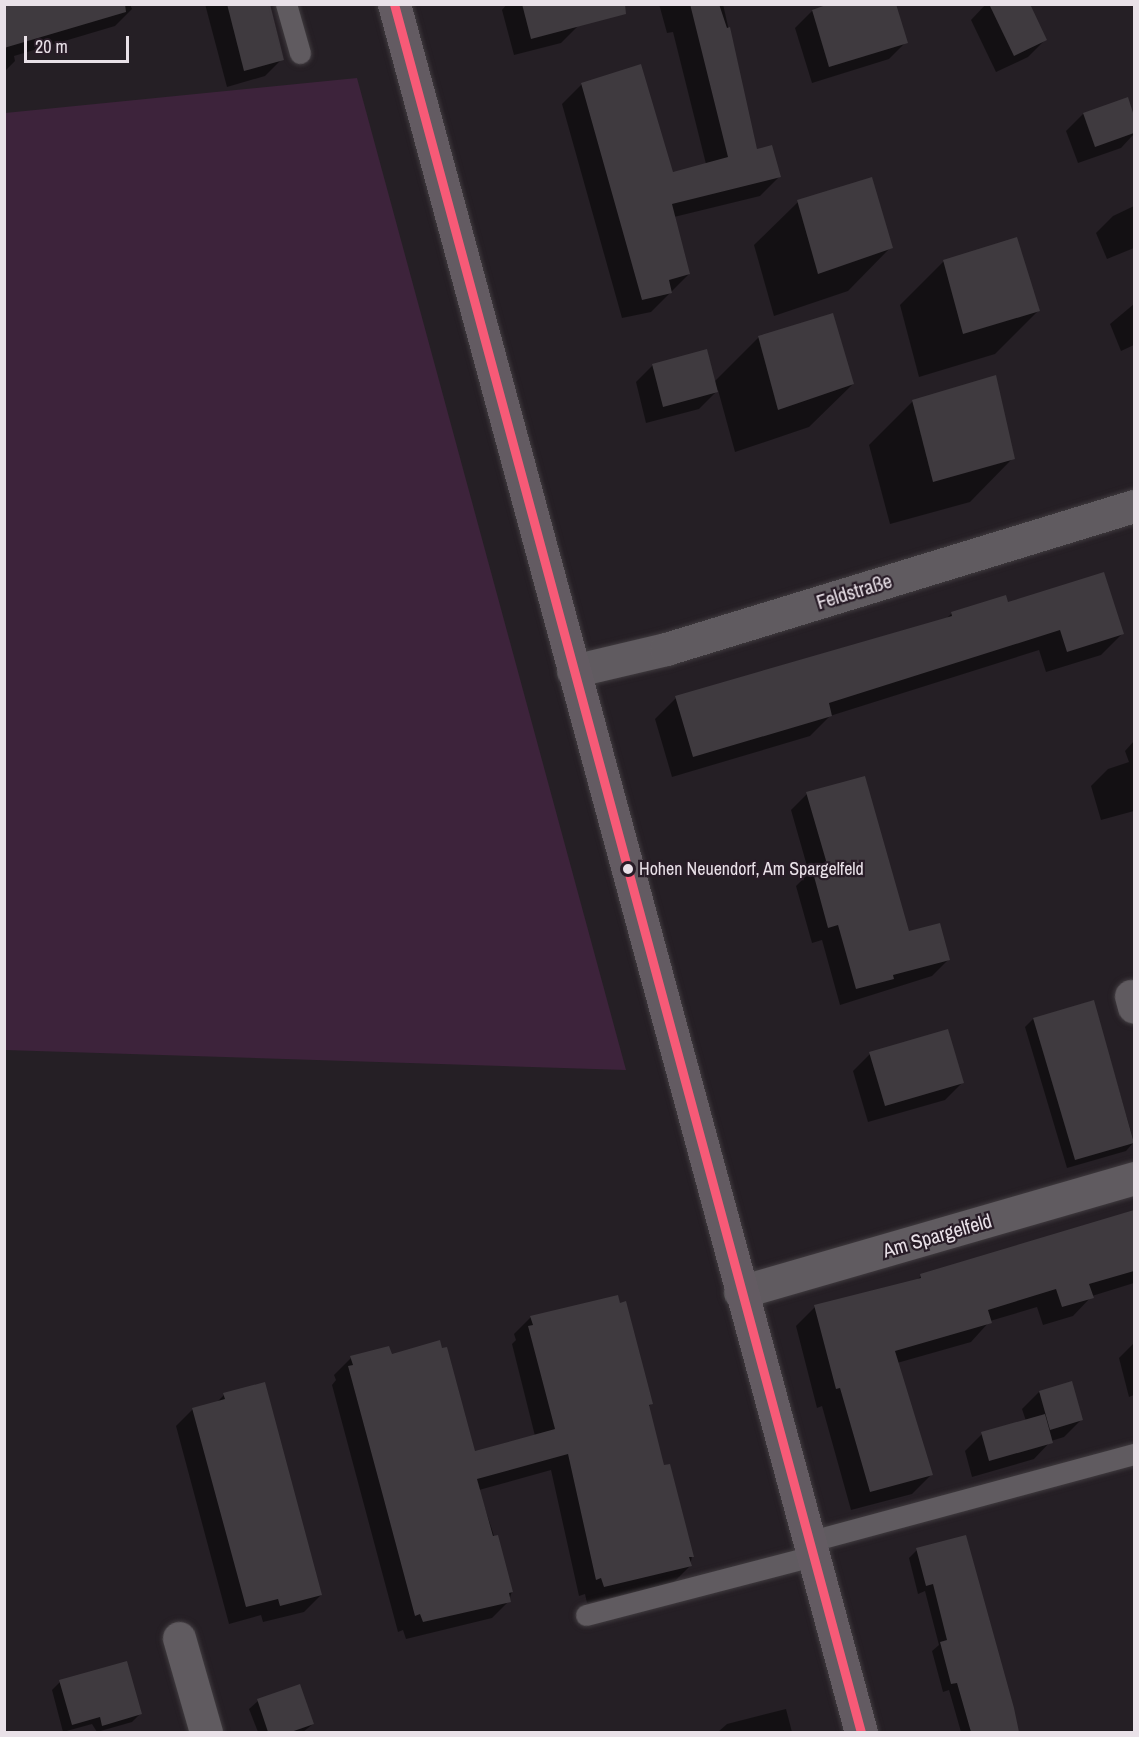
<!DOCTYPE html>
<html>
<head>
<meta charset="utf-8">
<style>
  body { margin:0 }
  #map { position:relative; width:1139px; height:1737px; overflow:hidden; background:#251f25; font-family:"Archivo Narrow",sans-serif }
  div>[style] { position:absolute }
  .green>* { inset:0; background:#3d233b }
  .shadow>* { inset:0; background:#0007 }
  .building>* { inset:0; background:#3f3a3f }
  .roads { filter:drop-shadow(0 0 2px #403b3f) drop-shadow(0 0 2px #403b3f) }
  .service>* { height:21px; margin:-10.5px; padding:0 10.5px; transform-origin:10.5px; border-radius:10.5px; background:#605b60 }
  .minor>* { height:33px; margin:-16.5px; padding:0 16.5px; transform-origin:16.5px; border-radius:16.5px; background:#605b60 }
  .primary>* { height:33px; margin:-16.5px; padding:0 16.5px; transform-origin:16.5px; border-radius:16.5px; background:#635b62 }
  .bus-1>* { height:9px; margin:-4.5px; padding:0 4.5px; transform-origin:4.5px; border-radius:4.5px; background:#f75a77 }
  .dots>* { width:16px; height:16px; translate:-50% -50%; box-sizing:border-box; border:3px solid #281c27; border-radius:50% }
  span { translate:-50% -50%; white-space:nowrap; text-align:center; line-height:1.15; -webkit-text-stroke:4.5px #281c27; paint-order:stroke }
  .bus-label { font-size:18px; color:#e9e1e8 }
  .left { translate:0 -50%; text-align:left }
  .street-label { font-size:20px; color:#e9e1e8 }
  .frame { position:absolute; inset:0; border:6px solid #e9e1e8; pointer-events:none }
  .scale { position:absolute; left:24px; top:36px; width:105px; height:27px; box-sizing:border-box; border:3px solid #e9e1e8; border-top:0; padding-left:8px; font-size:18px; line-height:21px; white-space:nowrap; color:#e9e1e8; -webkit-text-stroke:4px #281c27; paint-order:stroke }
</style>
</head>
<body>
<div id="map">
  <div class="green">
    <div style="clip-path:polygon(357px 78px,626px 1070px,5px 1050px,5px 113px)"></div>
  </div>
  <div class="shadow">
    <div style="clip-path:polygon(4px 4px,130px 4px,132px 9px,115px 26px,14px 56px,15px 61px,4px 72px)"></div>
    <div style="clip-path:polygon(205px 4px,268px 4px,282px 59px,265px 76px,227px 87px)"></div>
    <div style="clip-path:polygon(507px 4px,572px 4px,578px 26px,561px 43px,514px 55px,502px 10px)"></div>
    <div style="clip-path:polygon(659px 4px,723px 4px,756px 151px,779px 177px,760px 196px,674px 217px,689px 274px,651px 312px,622px 318px,562px 104px,582px 84px,672px 174px,706px 164px,673px 32px,667px 33px)"></div>
    <div style="clip-path:polygon(834px 4px,906px 42px,889px 59px,812px 83px,795px 28px,812px 11px)"></div>
    <div style="clip-path:polygon(986px 4px,1028px 4px,1045px 40px,1028px 57px,996px 72px,971px 20px)"></div>
    <div style="clip-path:polygon(1127px 99px,1134px 134px,1121px 148px,1078px 163px,1066px 131px,1083px 114px)"></div>
    <div style="clip-path:polygon(798px 202px,891px 247px,848px 291px,774px 316px,754px 245px)"></div>
    <div style="clip-path:polygon(1134px 206px,1134px 248px,1107px 259px,1096px 233px,1113px 216px)"></div>
    <div style="clip-path:polygon(1016px 239px,1039px 310px,995px 354px,919px 377px,900px 305px,943px 262px)"></div>
    <div style="clip-path:polygon(1134px 304px,1134px 345px,1121px 351px,1110px 324px)"></div>
    <div style="clip-path:polygon(759px 337px,853px 384px,809px 427px,735px 452px,718px 390px,699px 409px,646px 423px,636px 382px,653px 365px,714px 382px)"></div>
    <div style="clip-path:polygon(913px 401px,1013px 458px,970px 502px,890px 524px,869px 445px)"></div>
    <div style="clip-path:polygon(1007px 604px,1122px 634px,1101px 655px,1046px 672px,1039px 650px,830px 716px,810px 736px,672px 777px,655px 719px,676px 698px,946px 619px,952px 613px)"></div>
    <div style="clip-path:polygon(1134px 741px,1134px 811px,1101px 820px,1091px 786px,1108px 769px,1129px 762px,1125px 751px)"></div>
    <div style="clip-path:polygon(807px 794px,908px 933px,948px 960px,932px 976px,840px 1005px,822px 940px,812px 943px,796px 886px,809px 873px,791px 810px)"></div>
    <div style="clip-path:polygon(1093px 1001px,1134px 1142px,1126px 1151px,1067px 1168px,1025px 1027px,1033px 1019px)"></div>
    <div style="clip-path:polygon(870px 1054px,962px 1083px,945px 1100px,868px 1122px,853px 1071px)"></div>
    <div style="clip-path:polygon(1134px 1212px,1134px 1283px,1092px 1296px,1073px 1316px,1043px 1325px,1037px 1307px,990px 1321px,971px 1342px,897px 1363px,931px 1475px,912px 1494px,851px 1510px,822px 1406px,817px 1408px,796px 1326px,815px 1307px,916px 1281px,921px 1276px)"></div>
    <div style="clip-path:polygon(531px 1317px,651px 1404px,648px 1407px,663px 1467px,692px 1556px,690px 1566px,673px 1583px,587px 1603px,585px 1594px,579px 1596px,551px 1470px,479px 1490px,512px 1591px,509px 1601px,492px 1618px,406px 1639px,403px 1630px,398px 1632px,332px 1385px,336px 1380px,334px 1375px,351px 1358px,391px 1356px,474px 1453px,535px 1436px,512px 1344px,516px 1340px,514px 1334px)"></div>
    <div style="clip-path:polygon(1134px 1343px,1134px 1395px,1129px 1397px,1119px 1358px)"></div>
    <div style="clip-path:polygon(1039px 1392px,1081px 1420px,1064px 1437px,1051px 1441px,1034px 1459px,972px 1477px,965px 1451px,982px 1434px,1026px 1421px,1022px 1409px)"></div>
    <div style="clip-path:polygon(224px 1395px,321px 1595px,304px 1612px,263px 1622px,261px 1615px,229px 1624px,176px 1426px,193px 1409px,215px 1404px)"></div>
    <div style="clip-path:polygon(965px 1537px,1018px 1732px,961px 1732px,949px 1690px,943px 1692px,932px 1651px,939px 1645px,925px 1591px,918px 1594px,909px 1558px,917px 1550px)"></div>
    <div style="clip-path:polygon(60px 1682px,140px 1714px,132px 1722px,97px 1732px,92px 1724px,63px 1732px,52px 1690px)"></div>
    <div style="clip-path:polygon(258px 1701px,313px 1724px,303px 1732px,258px 1732px,249px 1709px)"></div>
    <div style="clip-path:polygon(786px 1709px,792px 1732px,718px 1732px,727px 1724px)"></div>
  </div>
  <div class="building">
    <div style="clip-path:polygon(4px 4px,125px 4px,126px 12px,4px 48px)"></div>
    <div style="clip-path:polygon(227px 4px,270px 4px,284px 60px,244px 71px)"></div>
    <div style="clip-path:polygon(522px 4px,625px 4px,626px 14px,531px 39px)"></div>
    <div style="clip-path:polygon(690px 4px,719px 4px,727px 28px,730px 27px,757px 149px,772px 145px,781px 177px,672px 204px,690px 274px,669px 280px,672px 293px,642px 300px,581px 83px,641px 64px,673px 172px,728px 157px)"></div>
    <div style="clip-path:polygon(829px 4px,896px 4px,908px 43px,829px 67px,812px 10px)"></div>
    <div style="clip-path:polygon(989px 4px,1030px 4px,1047px 40px,1014px 56px)"></div>
    <div style="clip-path:polygon(1128px 97px,1134px 116px,1134px 133px,1095px 147px,1083px 113px)"></div>
    <div style="clip-path:polygon(872px 177px,893px 248px,818px 274px,797px 200px)"></div>
    <div style="clip-path:polygon(1017px 237px,1040px 311px,963px 334px,943px 260px)"></div>
    <div style="clip-path:polygon(833px 313px,854px 384px,778px 410px,758px 336px)"></div>
    <div style="clip-path:polygon(707px 349px,718px 392px,663px 407px,652px 364px)"></div>
    <div style="clip-path:polygon(996px 375px,1015px 459px,933px 482px,912px 400px)"></div>
    <div style="clip-path:polygon(1104px 572px,1124px 634px,1067px 652px,1060px 630px,829px 703px,832px 716px,693px 757px,675px 696px,952px 616px,951px 612px,1006px 595px,1008px 602px)"></div>
    <div style="clip-path:polygon(865px 776px,909px 931px,940px 923px,950px 960px,893px 975px,894px 979px,856px 989px,838px 925px,828px 928px,812px 869px,827px 864px,806px 792px)"></div>
    <div style="clip-path:polygon(1094px 1000px,1134px 1143px,1075px 1160px,1033px 1018px)"></div>
    <div style="clip-path:polygon(948px 1029px,964px 1083px,885px 1106px,869px 1052px)"></div>
    <div style="clip-path:polygon(1134px 1210px,1134px 1271px,1089px 1284px,1094px 1298px,1062px 1307px,1056px 1289px,988px 1310px,992px 1323px,895px 1351px,933px 1475px,870px 1492px,840px 1388px,836px 1389px,814px 1305px,921px 1278px,920px 1274px)"></div>
    <div style="clip-path:polygon(618px 1295px,620px 1303px,626px 1301px,653px 1404px,649px 1405px,664px 1465px,670px 1464px,694px 1557px,689px 1557px,692px 1566px,604px 1587px,601px 1578px,596px 1580px,568px 1454px,477px 1479px,493px 1536px,498px 1535px,513px 1592px,509px 1593px,511px 1602px,423px 1622px,420px 1614px,415px 1616px,383px 1496px,348px 1366px,353px 1365px,350px 1356px,389px 1346px,392px 1354px,440px 1340px,442px 1348px,447px 1347px,475px 1451px,555px 1429px,528px 1326px,533px 1325px,530px 1316px)"></div>
    <div style="clip-path:polygon(1072px 1381px,1083px 1420px,1050px 1430px,1039px 1391px)"></div>
    <div style="clip-path:polygon(265px 1382px,322px 1595px,280px 1606px,278px 1599px,246px 1607px,192px 1408px,225px 1399px,223px 1393px)"></div>
    <div style="clip-path:polygon(1045px 1414px,1053px 1443px,989px 1461px,981px 1432px)"></div>
    <div style="clip-path:polygon(966px 1535px,1014px 1708px,1019px 1732px,971px 1732px,957px 1683px,951px 1684px,940px 1642px,947px 1640px,933px 1584px,926px 1586px,916px 1548px)"></div>
    <div style="clip-path:polygon(127px 1661px,142px 1714px,102px 1726px,100px 1717px,72px 1725px,59px 1680px)"></div>
    <div style="clip-path:polygon(300px 1684px,314px 1724px,291px 1732px,268px 1732px,257px 1699px)"></div>
  </div>
  <div class="roads">
    <div class="service">
      <div style="left:286px;top:4px;width:51px;rotate:74.1deg"></div>
      <div style="left:808px;top:1542px;width:338px;rotate:-15.1deg"></div>
      <div style="left:586px;top:1615px;width:235px;rotate:-14.6deg"></div>
    </div>
    <div class="minor">
      <div style="left:573px;top:671px;width:96px;rotate:-13.3deg"></div>
      <div style="left:666px;top:649px;width:489px;rotate:-17deg"></div>
      <div style="left:1131px;top:996px;width:11px;rotate:75deg"></div>
      <div style="left:740px;top:1292px;width:410px;rotate:-16.1deg"></div>
      <div style="left:179px;top:1638px;width:98px;rotate:74deg"></div>
    </div>
    <div class="primary">
      <div style="left:394px;top:4px;width:1790px;rotate:74.88deg"></div>
    </div>
  </div>
  <div class="bus-1">
    <div style="left:394px;top:4px;width:1790px;rotate:74.88deg"></div>
  </div>
  <div class="dots">
    <div style="left:628px;top:869px;background:#e9e1e8"></div>
  </div>
  <div class="bus-label">
    <span class="left" style="left:639px;top:869px">Hohen Neuendorf, Am Spargelfeld</span>
  </div>
  <div class="street-label">
    <span style="left:854px;top:591px;rotate:-17deg">Feldstraße</span>
    <span style="left:937px;top:1235px;rotate:-16deg">Am Spargelfeld</span>
  </div>
  <div class="frame"></div>
  <div class="scale">20 m</div>
</div>
</body>
</html>
